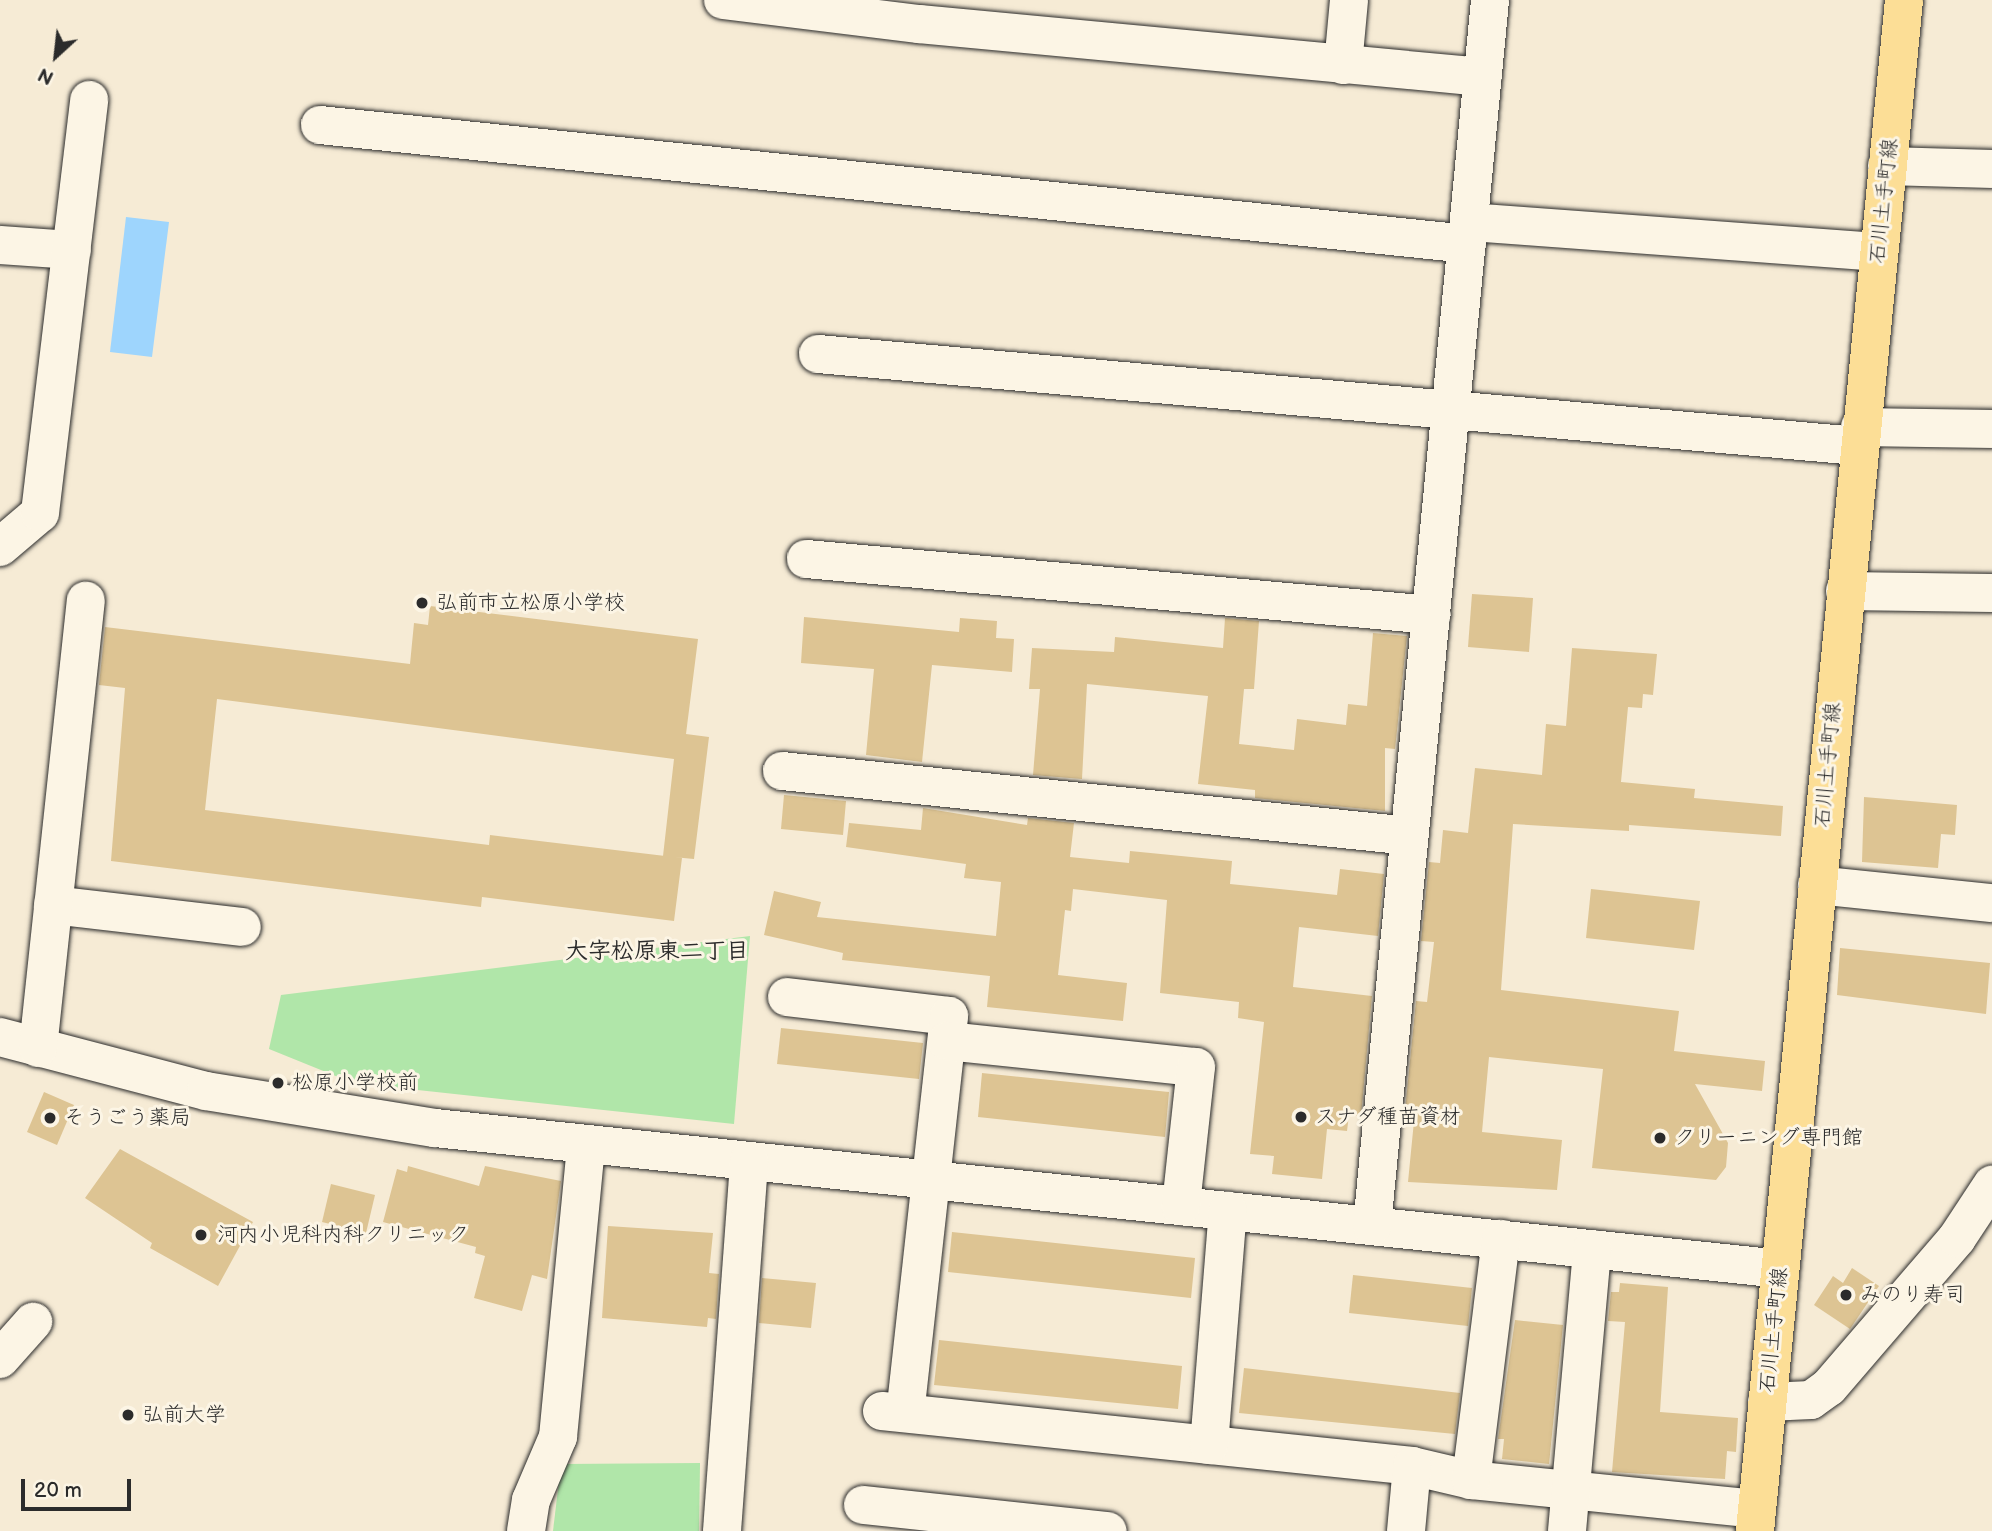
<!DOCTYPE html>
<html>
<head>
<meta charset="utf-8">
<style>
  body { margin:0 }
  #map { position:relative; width:1992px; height:1531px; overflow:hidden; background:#f6ebd5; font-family:"Balsamiq Sans","Klee One",sans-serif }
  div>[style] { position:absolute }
  .green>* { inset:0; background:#b0e6a9 }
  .water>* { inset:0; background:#9ed5fd }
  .building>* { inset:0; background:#ddc493 }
  .roads { filter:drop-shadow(0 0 2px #2b2b2b) drop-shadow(0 0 2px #2b2b2b) }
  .minor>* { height:38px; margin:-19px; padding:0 19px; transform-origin:19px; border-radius:19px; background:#fcf5e5 }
  .major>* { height:38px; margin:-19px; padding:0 19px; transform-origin:19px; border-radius:19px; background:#fcde96 }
  .dots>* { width:19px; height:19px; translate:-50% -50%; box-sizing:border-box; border:4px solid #fcf5e5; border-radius:50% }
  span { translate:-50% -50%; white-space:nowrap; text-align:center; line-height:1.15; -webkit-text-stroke:6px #fcf5e5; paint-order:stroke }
  .street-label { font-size:21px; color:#2b2b2b }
  .poi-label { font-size:21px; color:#2b2b2b }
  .left { translate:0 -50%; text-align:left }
  .neighbourhood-label { font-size:23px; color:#2b2b2b; font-weight:700 }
  .north { position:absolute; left:21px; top:21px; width:70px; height:70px; -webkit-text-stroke:5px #fcf5e5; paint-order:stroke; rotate:207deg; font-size:19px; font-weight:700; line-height:28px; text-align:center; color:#2b2b2b }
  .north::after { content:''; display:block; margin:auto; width:24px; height:32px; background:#2b2b2b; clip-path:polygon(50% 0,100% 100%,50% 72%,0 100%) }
  .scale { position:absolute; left:21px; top:1479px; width:110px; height:32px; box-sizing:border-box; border:4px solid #2b2b2b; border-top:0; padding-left:9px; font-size:21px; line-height:24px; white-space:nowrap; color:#2b2b2b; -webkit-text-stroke:5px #fcf5e5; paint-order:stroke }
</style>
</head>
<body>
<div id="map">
  <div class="green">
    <div style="clip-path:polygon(750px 936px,734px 1124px,353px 1083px,269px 1049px,281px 995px)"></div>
    <div style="clip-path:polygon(700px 1463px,699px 1531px,553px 1531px,561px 1464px)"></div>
  </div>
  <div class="water">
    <div style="clip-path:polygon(126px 217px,169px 222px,152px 357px,110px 352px)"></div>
  </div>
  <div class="building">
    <div style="clip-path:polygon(1472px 594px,1533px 598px,1529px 652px,1468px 647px)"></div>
    <div style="clip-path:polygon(430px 606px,698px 639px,686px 734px,709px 737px,694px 859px,663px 856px,674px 759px,217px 699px,205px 810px,489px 845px,490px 835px,682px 858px,674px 921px,482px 897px,481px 907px,111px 861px,125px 688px,99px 685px,105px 627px,410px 664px,414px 623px,428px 625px)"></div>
    <div style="clip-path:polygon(804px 617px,959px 632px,960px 618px,997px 621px,996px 638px,1014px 639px,1012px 672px,932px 665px,922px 762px,866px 755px,874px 669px,801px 663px)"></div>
    <div style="clip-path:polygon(1225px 618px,1259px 621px,1254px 689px,1244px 689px,1239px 744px,1294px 750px,1297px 719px,1346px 725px,1348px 704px,1367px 706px,1373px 633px,1407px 636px,1395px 749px,1385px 748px,1385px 811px,1255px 798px,1255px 790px,1198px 784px,1208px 696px,1087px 684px,1082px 779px,1033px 775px,1040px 689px,1029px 689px,1032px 648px,1114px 652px,1115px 637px,1223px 648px)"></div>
    <div style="clip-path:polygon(1572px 648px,1657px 654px,1653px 695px,1643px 694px,1642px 708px,1628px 707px,1621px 782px,1695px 789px,1694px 798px,1783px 806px,1781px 836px,1629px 825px,1629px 831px,1513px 824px,1501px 990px,1679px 1011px,1674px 1051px,1765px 1061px,1762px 1091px,1695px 1084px,1728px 1143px,1726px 1167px,1716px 1180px,1592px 1168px,1603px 1069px,1489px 1057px,1482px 1132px,1562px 1140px,1557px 1190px,1408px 1182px,1414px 1121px,1404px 1120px,1416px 1001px,1427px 1002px,1434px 942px,1421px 941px,1429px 862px,1440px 863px,1443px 830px,1468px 833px,1475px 768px,1542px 775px,1546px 724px,1566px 726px)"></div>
    <div style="clip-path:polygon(784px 795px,846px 801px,843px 835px,781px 829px)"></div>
    <div style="clip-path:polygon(1864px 797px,1957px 805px,1955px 835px,1941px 834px,1938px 868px,1862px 862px)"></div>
    <div style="clip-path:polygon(923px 808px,1027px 825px,1028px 818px,1074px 823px,1070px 857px,1129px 863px,1130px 851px,1232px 861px,1230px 884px,1337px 895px,1340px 869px,1384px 874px,1378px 936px,1299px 927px,1293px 987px,1372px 996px,1361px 1116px,1349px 1115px,1347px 1131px,1327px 1129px,1322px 1179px,1272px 1174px,1274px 1156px,1250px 1154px,1264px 1022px,1238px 1018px,1239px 1002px,1160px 993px,1167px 900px,1073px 889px,1071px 911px,1065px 910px,1058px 975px,1127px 983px,1123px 1021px,987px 1007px,990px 976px,842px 960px,843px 953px,764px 935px,774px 891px,821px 902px,817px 917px,996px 936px,1001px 882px,964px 878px,966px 864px,846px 847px,849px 823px,921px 830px)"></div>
    <div style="clip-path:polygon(1591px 889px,1700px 901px,1694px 950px,1586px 938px)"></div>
    <div style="clip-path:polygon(1840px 948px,1990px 963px,1986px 1014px,1837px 995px)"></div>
    <div style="clip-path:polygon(781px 1028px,923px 1043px,919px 1079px,777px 1064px)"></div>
    <div style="clip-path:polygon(982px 1073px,1169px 1092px,1165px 1137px,978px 1117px)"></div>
    <div style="clip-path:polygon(44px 1092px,74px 1105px,57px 1145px,27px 1132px)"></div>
    <div style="clip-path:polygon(120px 1149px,253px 1222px,218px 1286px,150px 1248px,152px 1243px,85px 1198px)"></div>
    <div style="clip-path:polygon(408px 1166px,479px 1186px,485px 1166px,561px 1181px,547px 1279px,532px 1275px,522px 1311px,474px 1298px,485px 1256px,475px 1253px,476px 1247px,383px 1222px,397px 1169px,407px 1172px)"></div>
    <div style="clip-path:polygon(331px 1184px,375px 1195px,366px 1233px,322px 1222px)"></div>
    <div style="clip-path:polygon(608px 1226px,713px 1233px,709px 1273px,719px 1274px,716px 1319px,708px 1318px,707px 1327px,602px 1318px)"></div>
    <div style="clip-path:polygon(952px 1232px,1195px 1258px,1191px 1298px,948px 1272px)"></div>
    <div style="clip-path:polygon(1852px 1268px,1879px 1286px,1850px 1329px,1814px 1305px,1833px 1276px,1843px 1283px)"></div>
    <div style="clip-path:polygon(1353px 1275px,1472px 1288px,1468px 1326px,1349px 1313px)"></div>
    <div style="clip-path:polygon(762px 1278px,816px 1283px,811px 1328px,759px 1323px)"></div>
    <div style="clip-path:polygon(1620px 1283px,1668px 1287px,1660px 1412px,1738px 1418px,1736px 1452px,1727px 1451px,1725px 1479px,1612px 1472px,1625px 1322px,1608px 1321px,1611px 1292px,1619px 1292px)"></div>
    <div style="clip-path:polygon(1515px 1320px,1563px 1325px,1549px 1464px,1502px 1459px,1504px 1439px,1498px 1439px)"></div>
    <div style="clip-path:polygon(939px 1340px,1182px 1366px,1178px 1409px,934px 1385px)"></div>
    <div style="clip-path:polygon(1244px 1368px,1460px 1393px,1455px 1434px,1239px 1413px)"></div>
  </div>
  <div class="roads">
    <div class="minor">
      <div style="left:723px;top:0;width:197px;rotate:7deg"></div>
      <div style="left:919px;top:24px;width:566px;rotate:5.37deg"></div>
      <div style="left:1343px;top:65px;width:65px;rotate:-84.7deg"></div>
      <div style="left:320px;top:125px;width:1153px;rotate:5.92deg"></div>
      <div style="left:1887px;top:166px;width:105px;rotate:1.6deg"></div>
      <div style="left:1470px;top:222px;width:409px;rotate:4.2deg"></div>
      <div style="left:0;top:245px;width:72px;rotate:4deg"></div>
      <div style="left:818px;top:354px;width:1044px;rotate:5.06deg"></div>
      <div style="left:1860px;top:427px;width:132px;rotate:0.9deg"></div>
      <div style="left:0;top:547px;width:52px;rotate:-40.4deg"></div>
      <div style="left:40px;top:513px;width:416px;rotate:-83.2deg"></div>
      <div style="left:806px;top:559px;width:628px;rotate:5.11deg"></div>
      <div style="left:1845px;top:591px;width:147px;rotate:0.8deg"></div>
      <div style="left:782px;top:771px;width:631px;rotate:5.91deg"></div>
      <div style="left:1817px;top:885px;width:176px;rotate:5.9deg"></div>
      <div style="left:53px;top:905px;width:190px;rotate:6.6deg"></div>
      <div style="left:787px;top:997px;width:163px;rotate:6.7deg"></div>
      <div style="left:949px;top:1016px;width:399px;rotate:96.3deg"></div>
      <div style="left:0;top:1037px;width:213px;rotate:14.7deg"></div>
      <div style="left:206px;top:1091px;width:232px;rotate:9.2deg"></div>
      <div style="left:435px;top:1128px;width:1352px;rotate:5.98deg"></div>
      <div style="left:947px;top:1041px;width:250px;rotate:6deg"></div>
      <div style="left:1196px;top:1067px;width:140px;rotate:96.2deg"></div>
      <div style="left:38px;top:1048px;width:450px;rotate:-83.9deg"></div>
      <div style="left:1372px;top:1226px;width:1232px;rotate:-84.5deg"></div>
      <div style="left:0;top:1359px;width:50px;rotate:-48.3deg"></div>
      <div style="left:1767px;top:1402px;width:44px;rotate:-2.6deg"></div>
      <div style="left:1811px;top:1400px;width:22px;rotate:-36deg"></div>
      <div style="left:1829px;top:1387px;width:196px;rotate:-49.3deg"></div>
      <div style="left:1957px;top:1238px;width:64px;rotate:-56.6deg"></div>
      <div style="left:882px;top:1411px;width:533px;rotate:5.92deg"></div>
      <div style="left:1412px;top:1466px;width:61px;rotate:13.3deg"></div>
      <div style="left:1471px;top:1480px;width:287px;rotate:5.8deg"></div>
      <div style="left:1209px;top:1445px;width:235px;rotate:-85.4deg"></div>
      <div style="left:1471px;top:1480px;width:243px;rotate:-82.9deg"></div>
      <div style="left:863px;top:1505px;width:246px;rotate:6.1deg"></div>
      <div style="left:526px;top:1531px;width:31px;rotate:-81deg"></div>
      <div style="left:531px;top:1500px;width:69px;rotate:-66.8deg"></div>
      <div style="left:558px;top:1437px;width:294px;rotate:-84.5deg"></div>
      <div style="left:722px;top:1531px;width:371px;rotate:-85.8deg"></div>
      <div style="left:1406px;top:1531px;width:65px;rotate:-84.7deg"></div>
      <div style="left:1567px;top:1531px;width:283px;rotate:-84.9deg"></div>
    </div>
    <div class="major">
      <div style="left:1755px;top:1531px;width:1538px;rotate:-84.44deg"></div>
    </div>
  </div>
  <div class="dots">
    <div style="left:422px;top:603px;background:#2b2b2b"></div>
    <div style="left:278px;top:1083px;background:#2b2b2b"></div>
    <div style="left:1301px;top:1117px;background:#2b2b2b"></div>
    <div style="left:50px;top:1118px;background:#2b2b2b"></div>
    <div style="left:1660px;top:1138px;background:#2b2b2b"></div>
    <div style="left:201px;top:1235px;background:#2b2b2b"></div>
    <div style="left:1846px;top:1295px;background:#2b2b2b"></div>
    <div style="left:128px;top:1415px;background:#2b2b2b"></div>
  </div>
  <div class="street-label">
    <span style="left:1884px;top:201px;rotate:-84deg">石川土手町線</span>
    <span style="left:1828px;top:765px;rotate:-85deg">石川土手町線</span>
    <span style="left:1774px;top:1330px;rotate:-84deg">石川土手町線</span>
  </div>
  <div class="poi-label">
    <span class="left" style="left:436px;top:603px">弘前市立松原小学校</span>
    <span class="left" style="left:292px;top:1083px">松原小学校前</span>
    <span class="left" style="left:1315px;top:1117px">スナダ種苗資材</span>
    <span class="left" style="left:64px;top:1118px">そうごう薬局</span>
    <span class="left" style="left:1674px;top:1138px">クリーニング専門館</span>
    <span class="left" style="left:217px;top:1235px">河内小児科内科クリニック</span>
    <span class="left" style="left:1860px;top:1295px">みのり寿司</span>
    <span class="left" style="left:142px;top:1415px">弘前大学</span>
  </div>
  <div class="neighbourhood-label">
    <span style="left:657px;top:951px">大字松原東二丁目</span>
  </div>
  <div class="north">N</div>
  <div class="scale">20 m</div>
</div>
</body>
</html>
